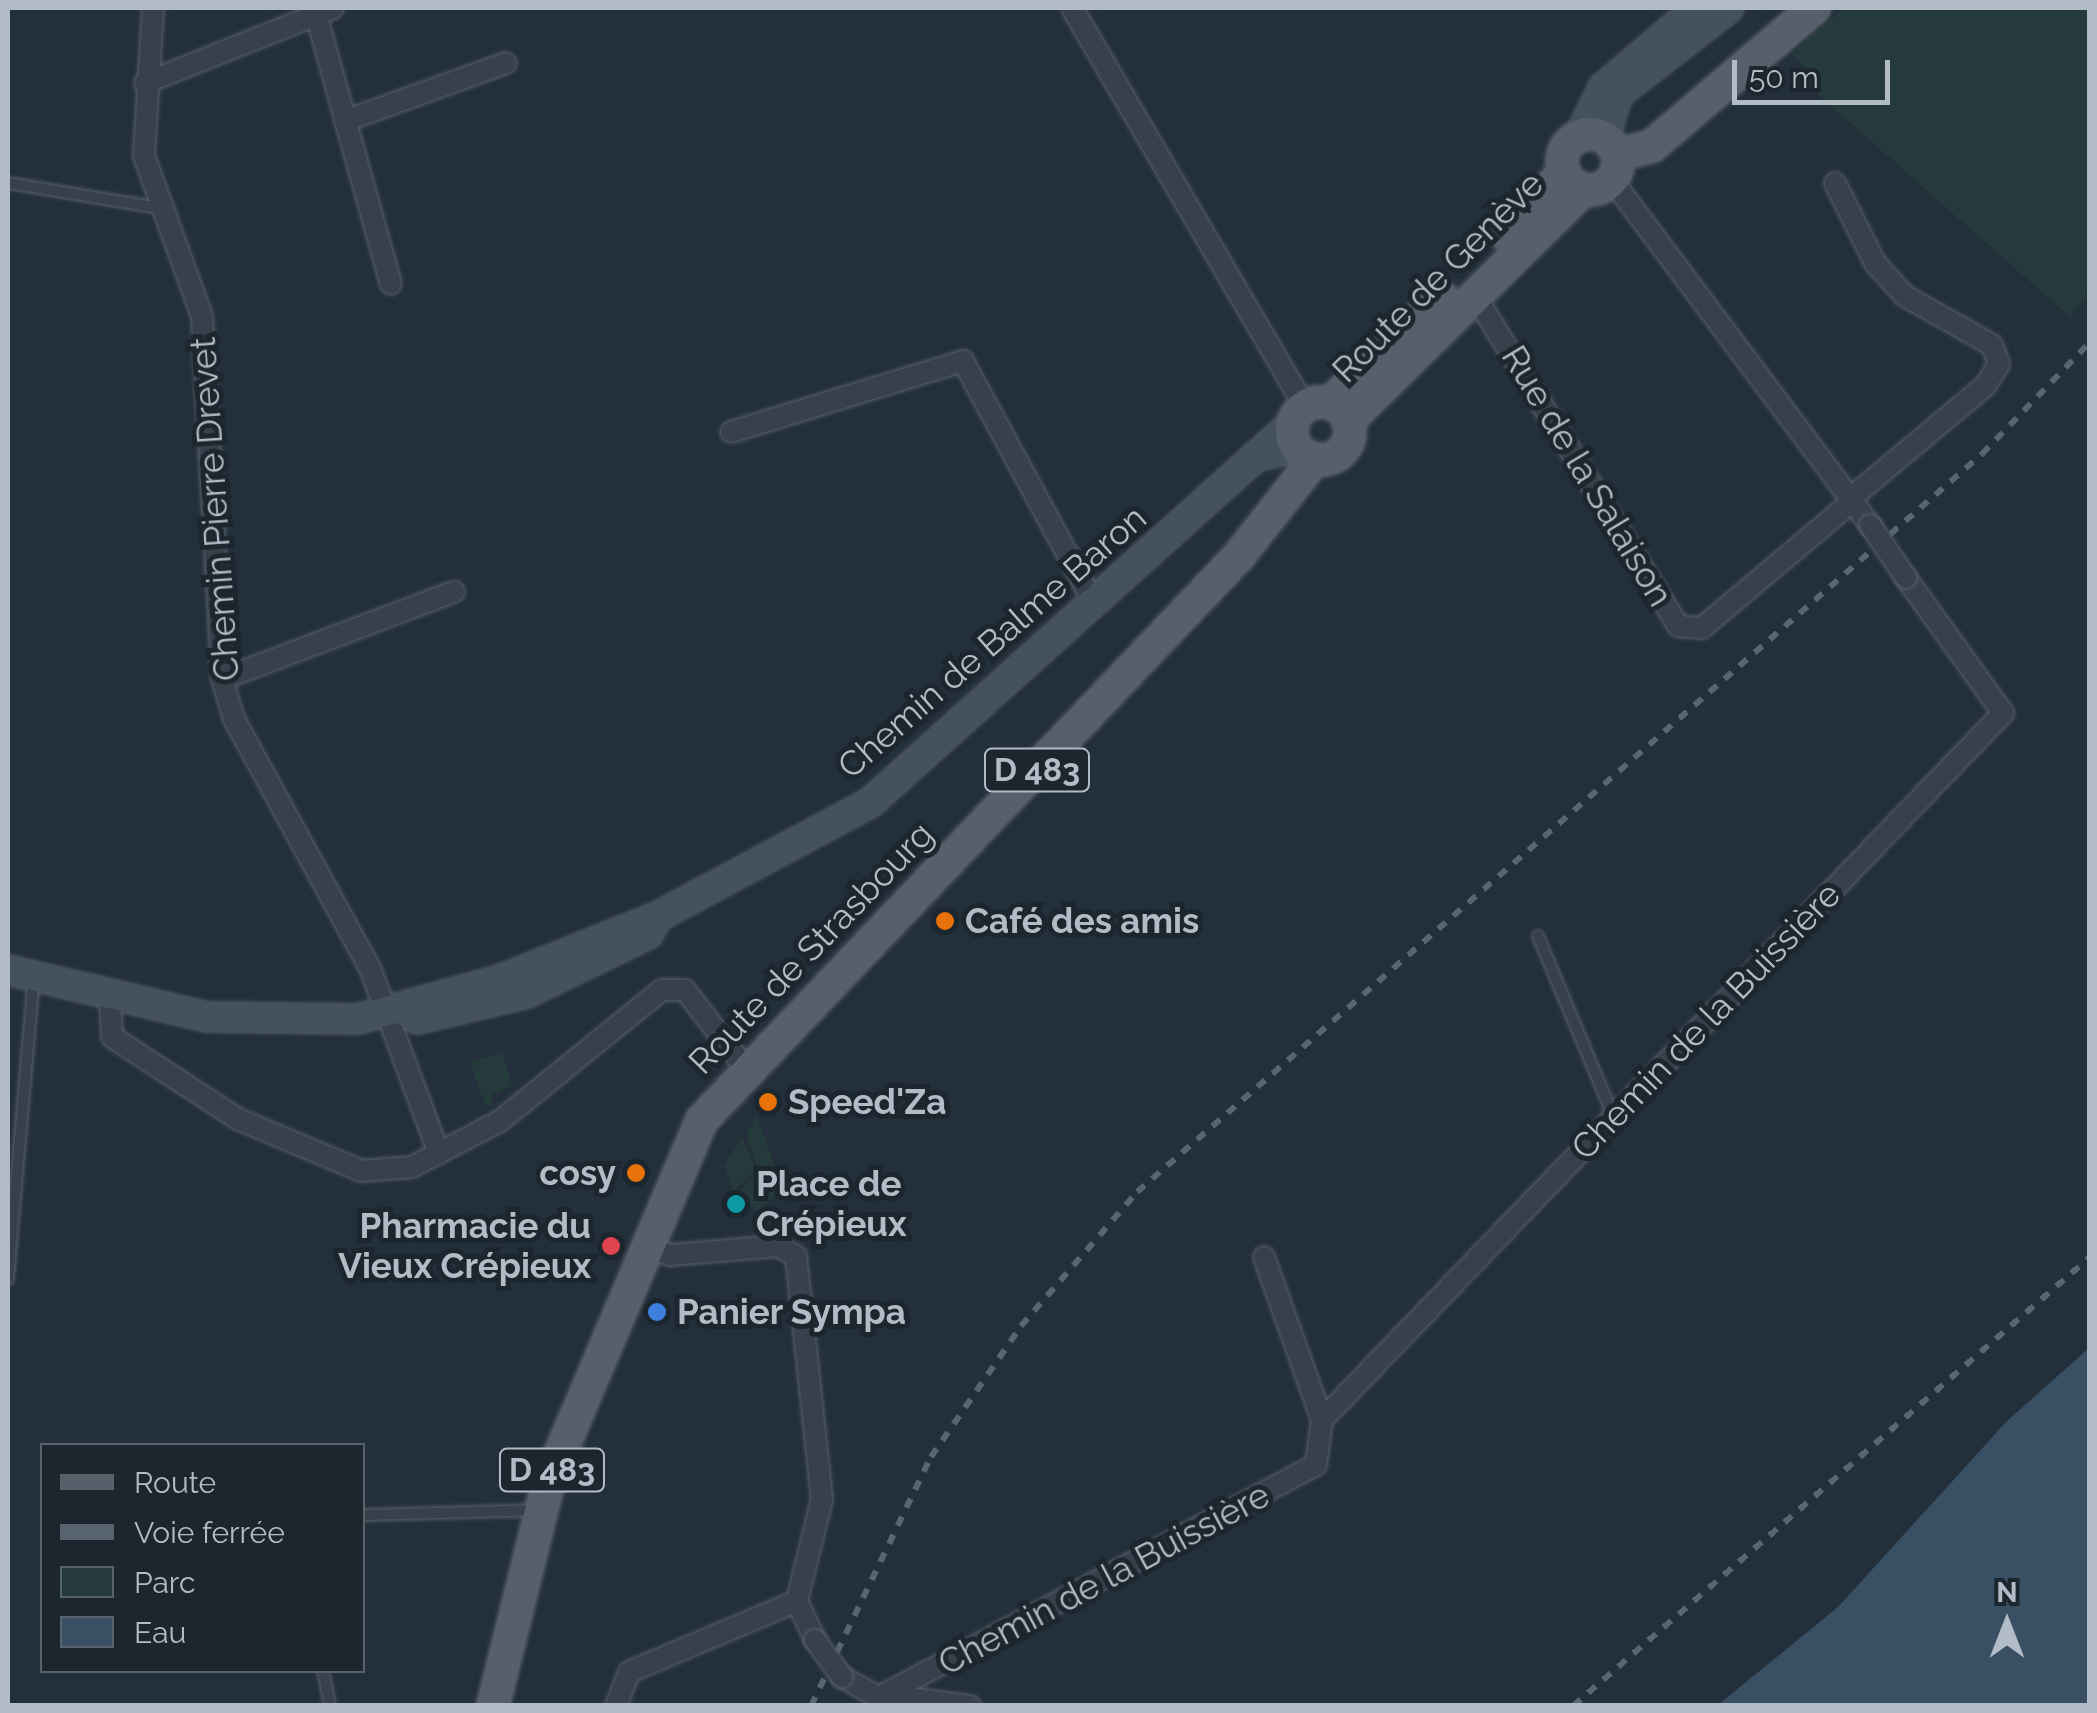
<!DOCTYPE html>
<html>
<head>
<meta charset="utf-8">
<style>
  body { margin:0 }
  #map { position:relative; width:2097px; height:1713px; overflow:hidden; background:#232f3a; font-family:Raleway,sans-serif }
  div>[style] { position:absolute }
  .green>* { inset:0; background:#253b3b }
  .water>* { inset:0; background:#394f63 }
  .roads { filter:drop-shadow(0 0 2px #555f68) drop-shadow(0 0 2px #555f68) }
  .lane>* { height:10px; margin:-5px; padding:0 5px; transform-origin:5px; border-radius:5px; background:#37414b }
  .street>* { height:20px; margin:-10px; padding:0 10px; transform-origin:10px; border-radius:10px; background:#37414b }
  .secondary>* { height:28px; margin:-14px; padding:0 14px; transform-origin:14px; border-radius:14px; background:#45515d }
  .primary>* { height:32px; margin:-16px; padding:0 16px; transform-origin:16px; border-radius:16px; background:#55606b }
  .primary>.ring { margin:-16px; padding:0; box-sizing:content-box; background:none; border:32px solid #55606b; border-radius:50% }
  .rail>* { height:6px; margin-top:-3px; transform-origin:0; background:repeating-linear-gradient(90deg,#596572 0 10px,transparent 0 20px) }
  .bridges { filter:drop-shadow(0 0 2px #555f68) drop-shadow(0 0 2px #555f68) }
  .street-bridge>* { height:20px; margin:-10px; padding:0 10px; transform-origin:10px; border-radius:10px; background:#37414b }
  .dots>* { width:28px; height:28px; translate:-50% -50%; box-sizing:border-box; border:5px solid #1c262f; border-radius:50% }
  span { translate:-50% -50%; white-space:nowrap; text-align:center; line-height:1.15; -webkit-text-stroke:10px #1c262f; paint-order:stroke }
  .shield-label span { padding:2px 8px; background:#1c262f; border:2px solid; border-radius:8px; -webkit-text-stroke-width:0 }
  .shield-label { font-size:32px; color:#b2bcc6; font-weight:700 }
  .street-label { font-size:35px; color:#b2bcc6 }
  .poi-label { font-size:35px; color:#b2bcc6; font-weight:700 }
  .left { translate:0 -50%; text-align:left }
  .right { translate:-100% -50%; text-align:right }
  .frame { position:absolute; inset:0; border:10px solid #b2bcc6; pointer-events:none }
  .legend { position:absolute; left:40px; top:1443px; width:325px; height:230px; box-sizing:border-box; background:#1c262f; border:2px solid #58626b; margin:0; padding:12px 18px; list-style:none; font-size:30px; color:#b2bcc6 }
  .legend li { display:flex; align-items:center; gap:20px; height:50px }
  .legend b { width:50px; border:2px solid #58626b }
  .north { position:absolute; left:1957px; top:1573px; width:100px; height:100px; -webkit-text-stroke:8px #1c262f; paint-order:stroke; rotate:0deg; font-size:28px; font-weight:700; line-height:40px; text-align:center; color:#b2bcc6 }
  .north::after { content:''; display:block; margin:auto; width:35px; height:45px; background:#b2bcc6; clip-path:polygon(50% 0,100% 100%,50% 72%,0 100%) }
  .scale { position:absolute; left:1732px; top:60px; width:158px; height:45px; box-sizing:border-box; border:5px solid #b2bcc6; border-top:0; padding-left:12px; font-size:30px; line-height:35px; white-space:nowrap; color:#b2bcc6; -webkit-text-stroke:8px #1c262f; paint-order:stroke }
</style>
</head>
<body>
<div id="map">
  <div class="green">
    <div style="clip-path:polygon(1844px 8px,2089px 8px,2089px 292px,2070px 317px,1803px 81px,1810px 72px,1791px 54px)"></div>
    <div style="clip-path:polygon(502px 1052px,512px 1085px,490px 1096px,495px 1106px,485px 1105px,470px 1063px)"></div>
    <div style="clip-path:polygon(757px 1115px,782px 1189px,758px 1211px,736px 1194px,760px 1172px,746px 1134px)"></div>
    <div style="clip-path:polygon(742px 1137px,756px 1170px,733px 1192px,724px 1166px)"></div>
  </div>
  <div class="water">
    <div style="clip-path:polygon(2089px 1348px,2089px 1705px,1718px 1705px,1838px 1607px,2006px 1422px)"></div>
  </div>
  <div class="roads">
    <div class="lane">
      <div style="left:8px;top:183px;width:153px;rotate:9.4deg"></div>
      <div style="left:1538px;top:936px;width:197px;rotate:67.3deg"></div>
      <div style="left:8px;top:1279px;width:302px;rotate:-85.1deg"></div>
      <div style="left:362px;top:1515px;width:176px;rotate:-1.6deg"></div>
      <div style="left:323px;top:1670px;width:37px;rotate:79deg"></div>
    </div>
    <div class="street">
      <div style="left:153px;top:8px;width:148px;rotate:93.5deg"></div>
      <div style="left:144px;top:156px;width:170px;rotate:70.1deg"></div>
      <div style="left:202px;top:316px;width:364px;rotate:86.8deg"></div>
      <div style="left:222px;top:679px;width:42px;rotate:73.3deg"></div>
      <div style="left:234px;top:719px;width:284px;rotate:61.4deg"></div>
      <div style="left:370px;top:968px;width:198px;rotate:69.6deg"></div>
      <div style="left:1072px;top:8px;width:461px;rotate:59.7deg"></div>
      <div style="left:316px;top:14px;width:280px;rotate:74.5deg"></div>
      <div style="left:145px;top:83px;width:202px;rotate:-21.7deg"></div>
      <div style="left:345px;top:121px;width:171px;rotate:-19.8deg"></div>
      <div style="left:1612px;top:180px;width:431px;rotate:53.2deg"></div>
      <div style="left:1835px;top:183px;width:89px;rotate:63.4deg"></div>
      <div style="left:1875px;top:263px;width:45px;rotate:47.7deg"></div>
      <div style="left:1905px;top:296px;width:100px;rotate:29.4deg"></div>
      <div style="left:1992px;top:345px;width:20px;rotate:70deg"></div>
      <div style="left:1999px;top:364px;width:26px;rotate:122deg"></div>
      <div style="left:1985px;top:386px;width:175px;rotate:140.1deg"></div>
      <div style="left:1474px;top:294px;width:390px;rotate:58.4deg"></div>
      <div style="left:1678px;top:626px;width:24px;rotate:5deg"></div>
      <div style="left:1702px;top:628px;width:197px;rotate:-40.1deg"></div>
      <div style="left:731px;top:432px;width:243px;rotate:-17deg"></div>
      <div style="left:963px;top:361px;width:277px;rotate:61.6deg"></div>
      <div style="left:222px;top:679px;width:248px;rotate:-20.6deg"></div>
      <div style="left:110px;top:997px;width:40px;rotate:87.1deg"></div>
      <div style="left:112px;top:1037px;width:150px;rotate:33.1deg"></div>
      <div style="left:238px;top:1119px;width:134px;rotate:22.8deg"></div>
      <div style="left:362px;top:1171px;width:50px;rotate:-4.6deg"></div>
      <div style="left:412px;top:1167px;width:99px;rotate:-27.6deg"></div>
      <div style="left:500px;top:1121px;width:208px;rotate:-39deg"></div>
      <div style="left:662px;top:990px;width:23px"></div>
      <div style="left:685px;top:990px;width:98px;rotate:52.4deg"></div>
      <div style="left:644px;top:1246px;width:28px;rotate:19deg"></div>
      <div style="left:670px;top:1255px;width:108px;rotate:-4.8deg"></div>
      <div style="left:778px;top:1246px;width:21px;rotate:29deg"></div>
      <div style="left:796px;top:1256px;width:244px;rotate:83.9deg"></div>
      <div style="left:822px;top:1499px;width:105px;rotate:103.8deg"></div>
      <div style="left:797px;top:1601px;width:43px;rotate:65.2deg"></div>
      <div style="left:1264px;top:1257px;width:173px;rotate:70.4deg"></div>
      <div style="left:842px;top:1677px;width:54px;rotate:29deg"></div>
      <div style="left:883px;top:1695px;width:490px;rotate:-28deg"></div>
      <div style="left:1316px;top:1465px;width:45px;rotate:-82.4deg"></div>
      <div style="left:1322px;top:1420px;width:982px;rotate:-46.07deg"></div>
      <div style="left:2003px;top:713px;width:166px;rotate:-125.7deg"></div>
      <div style="left:885px;top:1695px;width:86px;rotate:7.4deg"></div>
      <div style="left:616px;top:1706px;width:36px;rotate:-69deg"></div>
      <div style="left:629px;top:1672px;width:182px;rotate:-22.9deg"></div>
    </div>
    <div class="secondary">
      <div style="left:1579px;top:137px;width:55px;rotate:-63.9deg"></div>
      <div style="left:1603px;top:88px;width:123px;rotate:-40.4deg"></div>
      <div style="left:1604px;top:138px;width:46px;rotate:-72.3deg"></div>
      <div style="left:1618px;top:94px;width:140px;rotate:-37.8deg"></div>
      <div style="left:1255px;top:457px;width:43px;rotate:-13.4deg"></div>
      <div style="left:8px;top:970px;width:204px;rotate:13.3deg"></div>
      <div style="left:207px;top:1017px;width:151px;rotate:0.8deg"></div>
      <div style="left:358px;top:1019px;width:147px;rotate:-15.4deg"></div>
      <div style="left:500px;top:980px;width:169px;rotate:-21.9deg"></div>
      <div style="left:657px;top:917px;width:242px;rotate:-28.2deg"></div>
      <div style="left:870px;top:803px;width:569px;rotate:-41.93deg"></div>
      <div style="left:402px;top:1010px;width:18px;rotate:29deg"></div>
      <div style="left:418px;top:1019px;width:112px;rotate:-13.4deg"></div>
      <div style="left:527px;top:993px;width:135px;rotate:-26deg"></div>
      <div style="left:648px;top:934px;width:19px;rotate:-62deg"></div>
    </div>
    <div class="primary">
      <div class="ring" style="left:1562px;top:134px;width:24px;height:24px"></div>
      <div style="left:1617px;top:155px;width:36px;rotate:-14deg"></div>
      <div style="left:1652px;top:146px;width:213px;rotate:-40.4deg"></div>
      <div style="left:1506px;top:235px;width:86px;rotate:-47.4deg"></div>
      <div class="ring" style="left:1292px;top:402px;width:26px;height:26px"></div>
      <div style="left:1330px;top:403px;width:154px;rotate:-43.9deg"></div>
      <div style="left:1348px;top:421px;width:331px;rotate:-44.5deg"></div>
      <div style="left:493px;top:1706px;width:233px;rotate:-76.1deg"></div>
      <div style="left:549px;top:1480px;width:391px;rotate:-67deg"></div>
      <div style="left:702px;top:1120px;width:777px;rotate:-46.41deg"></div>
      <div style="left:1238px;top:557px;width:125px;rotate:-51.8deg"></div>
    </div>
  </div>
  <div class="rail">
    <div style="left:811px;top:1706px;width:276px;rotate:-64.3deg"></div>
    <div style="left:931px;top:1457px;width:159px;rotate:-55.5deg"></div>
    <div style="left:1021px;top:1326px;width:177px;rotate:-49.1deg"></div>
    <div style="left:1137px;top:1192px;width:1122px;rotate:-41.13deg"></div>
    <div style="left:1982px;top:454px;width:156px;rotate:-46deg"></div>
    <div style="left:1573px;top:1706px;width:685px;rotate:-40.97deg"></div>
  </div>
  <div class="bridges">
    <div class="street-bridge">
      <div style="left:1870px;top:525px;width:64px;rotate:55.8deg"></div>
      <div style="left:815px;top:1640px;width:46px;rotate:53.9deg"></div>
    </div>
  </div>
  <div class="dots">
    <div style="left:945px;top:921px;background:#e8710a"></div>
    <div style="left:768px;top:1102px;background:#e8710a"></div>
    <div style="left:636px;top:1173px;background:#e8710a"></div>
    <div style="left:736px;top:1204px;background:#0f9aa8"></div>
    <div style="left:611px;top:1246px;background:#e0444e"></div>
    <div style="left:657px;top:1312px;background:#3f7fe0"></div>
  </div>
  <div class="shield-label">
    <span style="left:1037px;top:770px">D 483</span>
    <span style="left:552px;top:1470px">D 483</span>
  </div>
  <div class="street-label">
    <span style="left:1438px;top:277px;rotate:-45deg">Route de Genève</span>
    <span style="left:1587px;top:476px;rotate:59deg">Rue de la Salaison</span>
    <span style="left:215px;top:509px;rotate:-94deg">Chemin Pierre Drevet</span>
    <span style="left:992px;top:642px;rotate:-41deg">Chemin de Balme Baron</span>
    <span style="left:811px;top:948px;rotate:-46deg">Route de Strasbourg</span>
    <span style="left:1706px;top:1021px;rotate:-46deg">Chemin de la Buissière</span>
    <span style="left:1104px;top:1579px;rotate:-28deg">Chemin de la Buissière</span>
  </div>
  <div class="poi-label">
    <span class="left" style="left:965px;top:921px">Café des amis</span>
    <span class="left" style="left:788px;top:1102px">Speed'Za</span>
    <span class="right" style="left:616px;top:1173px">cosy</span>
    <span class="left" style="left:756px;top:1204px">Place de<br>Crépieux</span>
    <span class="right" style="left:591px;top:1246px">Pharmacie du<br>Vieux Crépieux</span>
    <span class="left" style="left:677px;top:1312px">Panier Sympa</span>
  </div>
  <div class="frame"></div>
  <ul class="legend">
  <li><b style="height:12px;background:#55606b"></b>Route</li>
  <li><b style="height:12px;background:#596572"></b>Voie ferrée</li>
  <li><b style="height:28px;background:#253b3b"></b>Parc</li>
  <li><b style="height:28px;background:#394f63"></b>Eau</li>
  </ul>
  <div class="north">N</div>
  <div class="scale">50 m</div>
</div>
</body>
</html>
